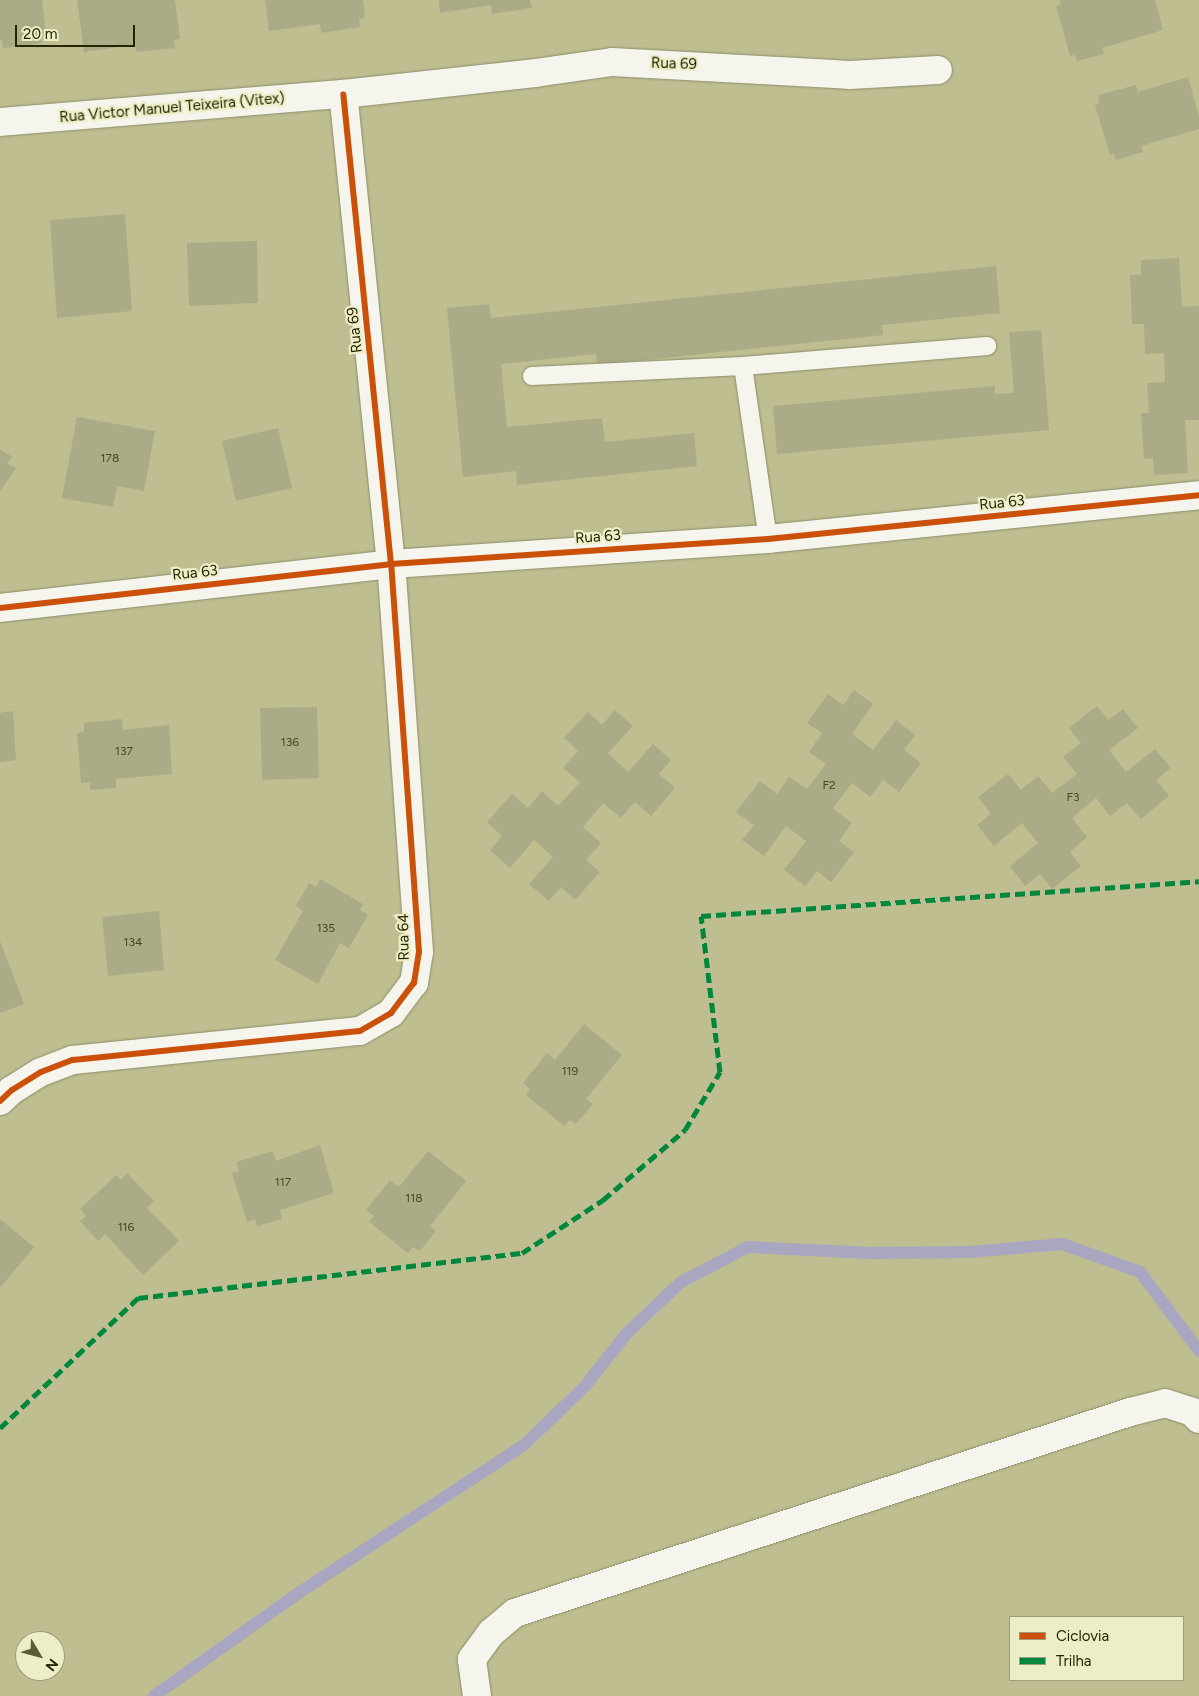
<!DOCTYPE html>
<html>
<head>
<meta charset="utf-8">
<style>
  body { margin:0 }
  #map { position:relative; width:1199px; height:1696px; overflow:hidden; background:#bebe91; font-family:Figtree,sans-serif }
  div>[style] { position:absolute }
  .stream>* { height:12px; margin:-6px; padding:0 6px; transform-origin:6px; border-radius:6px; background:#a9a6c1 }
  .building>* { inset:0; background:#abab87 }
  .roads { filter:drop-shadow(0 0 1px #8e8e6a) drop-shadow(0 0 1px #8e8e6a) }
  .service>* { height:18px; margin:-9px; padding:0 9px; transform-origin:9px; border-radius:9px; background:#f5f5ee }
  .minor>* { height:28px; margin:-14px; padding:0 14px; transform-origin:14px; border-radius:14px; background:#f5f5ee }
  .tertiary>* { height:28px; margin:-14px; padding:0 14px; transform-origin:14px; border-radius:14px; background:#f5f5ee }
  .quiet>* { height:5px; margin-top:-2.5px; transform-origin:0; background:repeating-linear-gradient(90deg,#00873e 0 10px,transparent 0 15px) }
  .cycleway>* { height:6px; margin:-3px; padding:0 3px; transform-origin:3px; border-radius:3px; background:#cb510b }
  span { translate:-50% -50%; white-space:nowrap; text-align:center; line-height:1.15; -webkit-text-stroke:4.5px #edeec7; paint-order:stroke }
  .number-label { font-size:12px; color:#474624 }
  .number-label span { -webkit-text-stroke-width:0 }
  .street-label { font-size:15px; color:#262503 }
  .legend { position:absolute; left:1009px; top:1616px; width:175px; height:65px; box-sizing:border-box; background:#edeec7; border:1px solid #9d9e79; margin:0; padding:6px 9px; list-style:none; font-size:15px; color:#262503 }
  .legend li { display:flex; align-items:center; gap:10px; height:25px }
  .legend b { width:25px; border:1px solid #9d9e79 }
  .north { position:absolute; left:15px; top:1631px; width:50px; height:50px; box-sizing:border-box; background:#edeec7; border:1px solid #9d9e79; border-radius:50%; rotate:127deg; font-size:14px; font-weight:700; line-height:20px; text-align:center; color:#262503 }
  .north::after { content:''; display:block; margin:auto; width:18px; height:22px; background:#5b5b35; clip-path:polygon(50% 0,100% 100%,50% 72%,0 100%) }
  .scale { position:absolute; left:15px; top:25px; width:120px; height:22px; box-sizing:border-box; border:2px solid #262503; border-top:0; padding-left:6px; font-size:15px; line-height:18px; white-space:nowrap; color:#262503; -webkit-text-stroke:4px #edeec7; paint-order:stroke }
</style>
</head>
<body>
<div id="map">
  <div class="stream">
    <div style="left:154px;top:1696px;width:176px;rotate:-35.5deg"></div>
    <div style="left:297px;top:1594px;width:272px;rotate:-33.3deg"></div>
    <div style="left:524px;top:1445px;width:85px;rotate:-44deg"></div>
    <div style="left:585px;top:1386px;width:68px;rotate:-51.6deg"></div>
    <div style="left:627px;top:1333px;width:74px;rotate:-43.4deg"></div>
    <div style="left:681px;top:1282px;width:76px;rotate:-27.6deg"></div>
    <div style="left:748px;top:1247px;width:123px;rotate:2.8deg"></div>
    <div style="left:871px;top:1253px;width:99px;rotate:-0.6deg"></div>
    <div style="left:970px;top:1252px;width:92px;rotate:-5deg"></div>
    <div style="left:1062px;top:1244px;width:83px;rotate:19.7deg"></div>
    <div style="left:1140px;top:1272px;width:99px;rotate:53.2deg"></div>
  </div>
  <div class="building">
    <div style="clip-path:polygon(0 0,42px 0,46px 34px,40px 34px,42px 43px,3px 48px,2px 40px,0 40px)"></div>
    <div style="clip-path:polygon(77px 0,175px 0,180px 39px,174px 40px,175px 48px,136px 52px,135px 45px,84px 52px)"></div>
    <div style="clip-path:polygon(265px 0,363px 0,365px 18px,359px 19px,360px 27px,321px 33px,320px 24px,269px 31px)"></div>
    <div style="clip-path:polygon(439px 0,530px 0,532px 8px,492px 14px,491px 5px,440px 13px)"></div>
    <div style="clip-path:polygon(1060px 0,1155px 0,1163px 30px,1102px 48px,1104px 54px,1077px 61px,1075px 55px,1070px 56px,1056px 6px,1061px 4px)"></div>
    <div style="clip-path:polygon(1188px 77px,1199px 116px,1199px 129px,1141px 146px,1143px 152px,1116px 160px,1114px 154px,1110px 155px,1095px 105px,1100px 103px,1098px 95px,1136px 85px,1138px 92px)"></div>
    <div style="clip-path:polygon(125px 214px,132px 311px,57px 318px,50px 220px)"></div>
    <div style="clip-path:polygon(257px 241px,258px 303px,189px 306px,187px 243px)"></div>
    <div style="clip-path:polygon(1179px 258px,1182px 307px,1199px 306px,1199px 420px,1185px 420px,1188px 473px,1154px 475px,1153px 458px,1144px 459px,1141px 413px,1149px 413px,1147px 383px,1165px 382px,1164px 353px,1145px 354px,1144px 324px,1132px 324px,1130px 275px,1141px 275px,1141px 260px)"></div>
    <div style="clip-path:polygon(996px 266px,1000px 313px,882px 325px,883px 335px,597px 365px,596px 354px,501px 364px,507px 427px,602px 418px,605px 442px,694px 433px,697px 466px,517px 485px,516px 471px,463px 477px,447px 308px,489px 304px,491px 318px)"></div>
    <div style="clip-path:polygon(1041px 330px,1049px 430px,777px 454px,773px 406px,995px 386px,995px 394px,1014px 393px,1009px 332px)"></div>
    <div style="clip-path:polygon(77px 417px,155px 431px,144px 491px,117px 486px,113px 507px,62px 498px)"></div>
    <div style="clip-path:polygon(278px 428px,292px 488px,236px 501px,222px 441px)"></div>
    <div style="clip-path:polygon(0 449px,12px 457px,7px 463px,16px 468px,0 491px)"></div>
    <div style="clip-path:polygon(854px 690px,873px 704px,852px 734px,873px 750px,896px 720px,915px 735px,904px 750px,921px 763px,899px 792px,883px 780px,870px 797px,852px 783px,833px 808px,852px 823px,839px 841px,854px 852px,831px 882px,817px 871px,805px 886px,784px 870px,806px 841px,786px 826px,764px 856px,742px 840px,754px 825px,736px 812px,760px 781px,777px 794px,789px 777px,807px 789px,826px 764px,809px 752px,822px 733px,807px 723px,828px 694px,843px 705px)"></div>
    <div style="clip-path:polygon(1097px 706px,1108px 720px,1123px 709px,1138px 728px,1109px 750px,1126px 772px,1155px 749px,1171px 768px,1156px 780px,1169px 796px,1141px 819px,1127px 803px,1110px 816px,1096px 798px,1072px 818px,1087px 837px,1070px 852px,1081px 866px,1052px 889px,1040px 874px,1025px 886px,1010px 866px,1038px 843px,1022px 823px,994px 846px,977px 825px,991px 814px,978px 797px,1008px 774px,1021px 790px,1038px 776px,1052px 793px,1077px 774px,1063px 757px,1081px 743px,1069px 728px)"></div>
    <div style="clip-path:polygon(317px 707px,319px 778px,262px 780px,260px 708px)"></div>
    <div style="clip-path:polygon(615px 710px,633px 726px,608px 753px,628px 772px,653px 744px,671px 760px,659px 774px,675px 788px,651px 816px,635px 802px,621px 818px,603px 803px,583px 827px,601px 843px,586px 860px,600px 872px,575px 900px,561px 887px,549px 901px,529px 884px,553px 857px,534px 840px,510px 868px,490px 850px,502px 836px,487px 822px,512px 794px,528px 808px,542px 791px,558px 806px,580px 782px,563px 768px,578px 751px,564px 738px,588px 712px,602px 725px)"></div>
    <div style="clip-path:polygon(13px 711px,16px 760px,0 762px,0 713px)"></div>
    <div style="clip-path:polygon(122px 719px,123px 730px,169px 725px,172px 774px,116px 779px,116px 788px,90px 790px,90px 782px,81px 783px,77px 733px,84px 732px,84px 723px)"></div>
    <div style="clip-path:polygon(320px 879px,363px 904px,360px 910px,368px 915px,349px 948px,340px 943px,318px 984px,275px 960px,303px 911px,296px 906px,309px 883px,316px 887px)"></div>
    <div style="clip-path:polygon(159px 911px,164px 970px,108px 976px,102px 917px)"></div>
    <div style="clip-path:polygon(0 941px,24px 1004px,0 1013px)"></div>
    <div style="clip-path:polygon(584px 1024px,622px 1055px,586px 1099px,593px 1104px,576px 1124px,570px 1120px,564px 1126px,526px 1095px,530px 1089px,523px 1083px,547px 1053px,555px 1060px)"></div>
    <div style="clip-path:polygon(320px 1145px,334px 1193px,280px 1210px,282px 1219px,257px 1226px,255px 1219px,247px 1222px,232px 1173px,239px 1171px,236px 1162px,273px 1151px,276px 1161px)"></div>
    <div style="clip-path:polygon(428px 1151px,466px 1181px,430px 1226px,436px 1231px,420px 1251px,413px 1247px,408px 1253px,369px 1222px,374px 1216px,366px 1210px,390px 1180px,399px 1187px)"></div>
    <div style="clip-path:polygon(127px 1173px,154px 1201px,147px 1208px,179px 1241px,143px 1275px,105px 1234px,98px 1241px,80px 1221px,86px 1216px,80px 1209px,116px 1175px,121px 1180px)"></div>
    <div style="clip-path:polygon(0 1219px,34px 1247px,0 1288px)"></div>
  </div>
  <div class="roads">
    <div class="service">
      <div style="left:743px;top:366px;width:175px;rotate:81.8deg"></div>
      <div style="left:532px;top:376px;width:211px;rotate:-2.7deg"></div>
      <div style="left:743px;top:366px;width:245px;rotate:-4.7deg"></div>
    </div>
    <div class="minor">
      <div style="left:0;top:122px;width:344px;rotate:-4.7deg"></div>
      <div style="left:343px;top:94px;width:193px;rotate:-6.2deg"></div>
      <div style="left:535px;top:73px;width:78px;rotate:-8.1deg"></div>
      <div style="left:612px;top:62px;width:238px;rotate:3.1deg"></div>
      <div style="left:850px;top:75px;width:88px;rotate:-3.3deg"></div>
      <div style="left:0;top:1101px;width:16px;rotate:-43deg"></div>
      <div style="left:12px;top:1090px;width:34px;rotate:-32deg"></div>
      <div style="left:41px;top:1072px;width:34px;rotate:-21deg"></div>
      <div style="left:73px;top:1060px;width:288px;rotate:-5.8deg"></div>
      <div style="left:360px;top:1031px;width:36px;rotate:-30deg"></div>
      <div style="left:391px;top:1013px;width:38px;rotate:-53deg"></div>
      <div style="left:414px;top:983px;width:31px;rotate:-81deg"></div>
      <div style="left:419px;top:952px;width:389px;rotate:-94.1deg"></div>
      <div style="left:391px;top:564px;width:472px;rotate:-95.8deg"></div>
      <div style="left:477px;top:1696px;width:37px;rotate:-98deg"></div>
      <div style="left:472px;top:1659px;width:32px;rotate:-54deg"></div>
      <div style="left:491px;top:1633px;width:31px;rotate:-40deg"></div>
      <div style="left:515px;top:1613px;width:647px;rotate:-18.1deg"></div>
      <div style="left:1130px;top:1412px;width:36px;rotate:-14deg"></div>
      <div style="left:1165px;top:1403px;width:28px;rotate:18deg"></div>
      <div style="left:1192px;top:1412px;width:10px;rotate:45deg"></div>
    </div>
    <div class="tertiary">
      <div style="left:0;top:608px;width:393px;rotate:-6.4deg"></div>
      <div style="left:391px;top:564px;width:378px;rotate:-3.8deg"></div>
      <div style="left:768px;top:539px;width:433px;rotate:-5.8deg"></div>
    </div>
  </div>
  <div class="quiet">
    <div style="left:0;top:1428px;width:190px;rotate:-43.3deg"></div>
    <div style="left:138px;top:1298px;width:387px;rotate:-6.7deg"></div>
    <div style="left:522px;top:1253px;width:97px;rotate:-33.2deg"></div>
    <div style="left:603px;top:1200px;width:108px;rotate:-40.5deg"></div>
    <div style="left:685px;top:1130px;width:68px;rotate:-58.9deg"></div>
    <div style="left:720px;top:1072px;width:157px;rotate:-96.9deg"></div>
    <div style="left:701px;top:916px;width:499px;rotate:-4deg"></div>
  </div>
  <div class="cycleway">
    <div style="left:0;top:608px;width:393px;rotate:-6.4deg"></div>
    <div style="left:391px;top:564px;width:378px;rotate:-3.8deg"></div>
    <div style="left:768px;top:539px;width:433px;rotate:-5.8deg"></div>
    <div style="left:0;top:1101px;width:16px;rotate:-43deg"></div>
    <div style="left:12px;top:1090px;width:34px;rotate:-32deg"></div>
    <div style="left:41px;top:1072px;width:34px;rotate:-21deg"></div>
    <div style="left:73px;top:1060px;width:288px;rotate:-5.8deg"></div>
    <div style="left:360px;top:1031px;width:36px;rotate:-30deg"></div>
    <div style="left:391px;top:1013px;width:38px;rotate:-53deg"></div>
    <div style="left:414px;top:983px;width:31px;rotate:-81deg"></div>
    <div style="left:419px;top:952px;width:389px;rotate:-94.1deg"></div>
    <div style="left:391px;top:564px;width:472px;rotate:-95.8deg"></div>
  </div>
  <div class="number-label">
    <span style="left:110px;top:459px">178</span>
    <span style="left:290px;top:743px">136</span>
    <span style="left:124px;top:752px">137</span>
    <span style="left:829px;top:786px">F2</span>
    <span style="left:1073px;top:798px">F3</span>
    <span style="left:326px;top:929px">135</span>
    <span style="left:133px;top:943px">134</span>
    <span style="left:570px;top:1072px">119</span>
    <span style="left:283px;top:1183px">117</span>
    <span style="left:414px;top:1199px">118</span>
    <span style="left:126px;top:1228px">116</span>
  </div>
  <div class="street-label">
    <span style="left:674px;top:64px;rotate:2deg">Rua 69</span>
    <span style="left:172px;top:108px;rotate:-5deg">Rua Victor Manuel Teixeira (Vitex)</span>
    <span style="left:355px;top:330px;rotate:-96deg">Rua 69</span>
    <span style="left:1002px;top:503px;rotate:-6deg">Rua 63</span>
    <span style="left:598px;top:537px;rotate:-4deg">Rua 63</span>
    <span style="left:195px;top:573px;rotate:-6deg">Rua 63</span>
    <span style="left:404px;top:937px;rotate:-91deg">Rua 64</span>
  </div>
  <ul class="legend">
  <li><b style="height:6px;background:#cb510b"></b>Ciclovia</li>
  <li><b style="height:6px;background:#00873e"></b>Trilha</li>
  </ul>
  <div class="north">N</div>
  <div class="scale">20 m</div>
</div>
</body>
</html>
